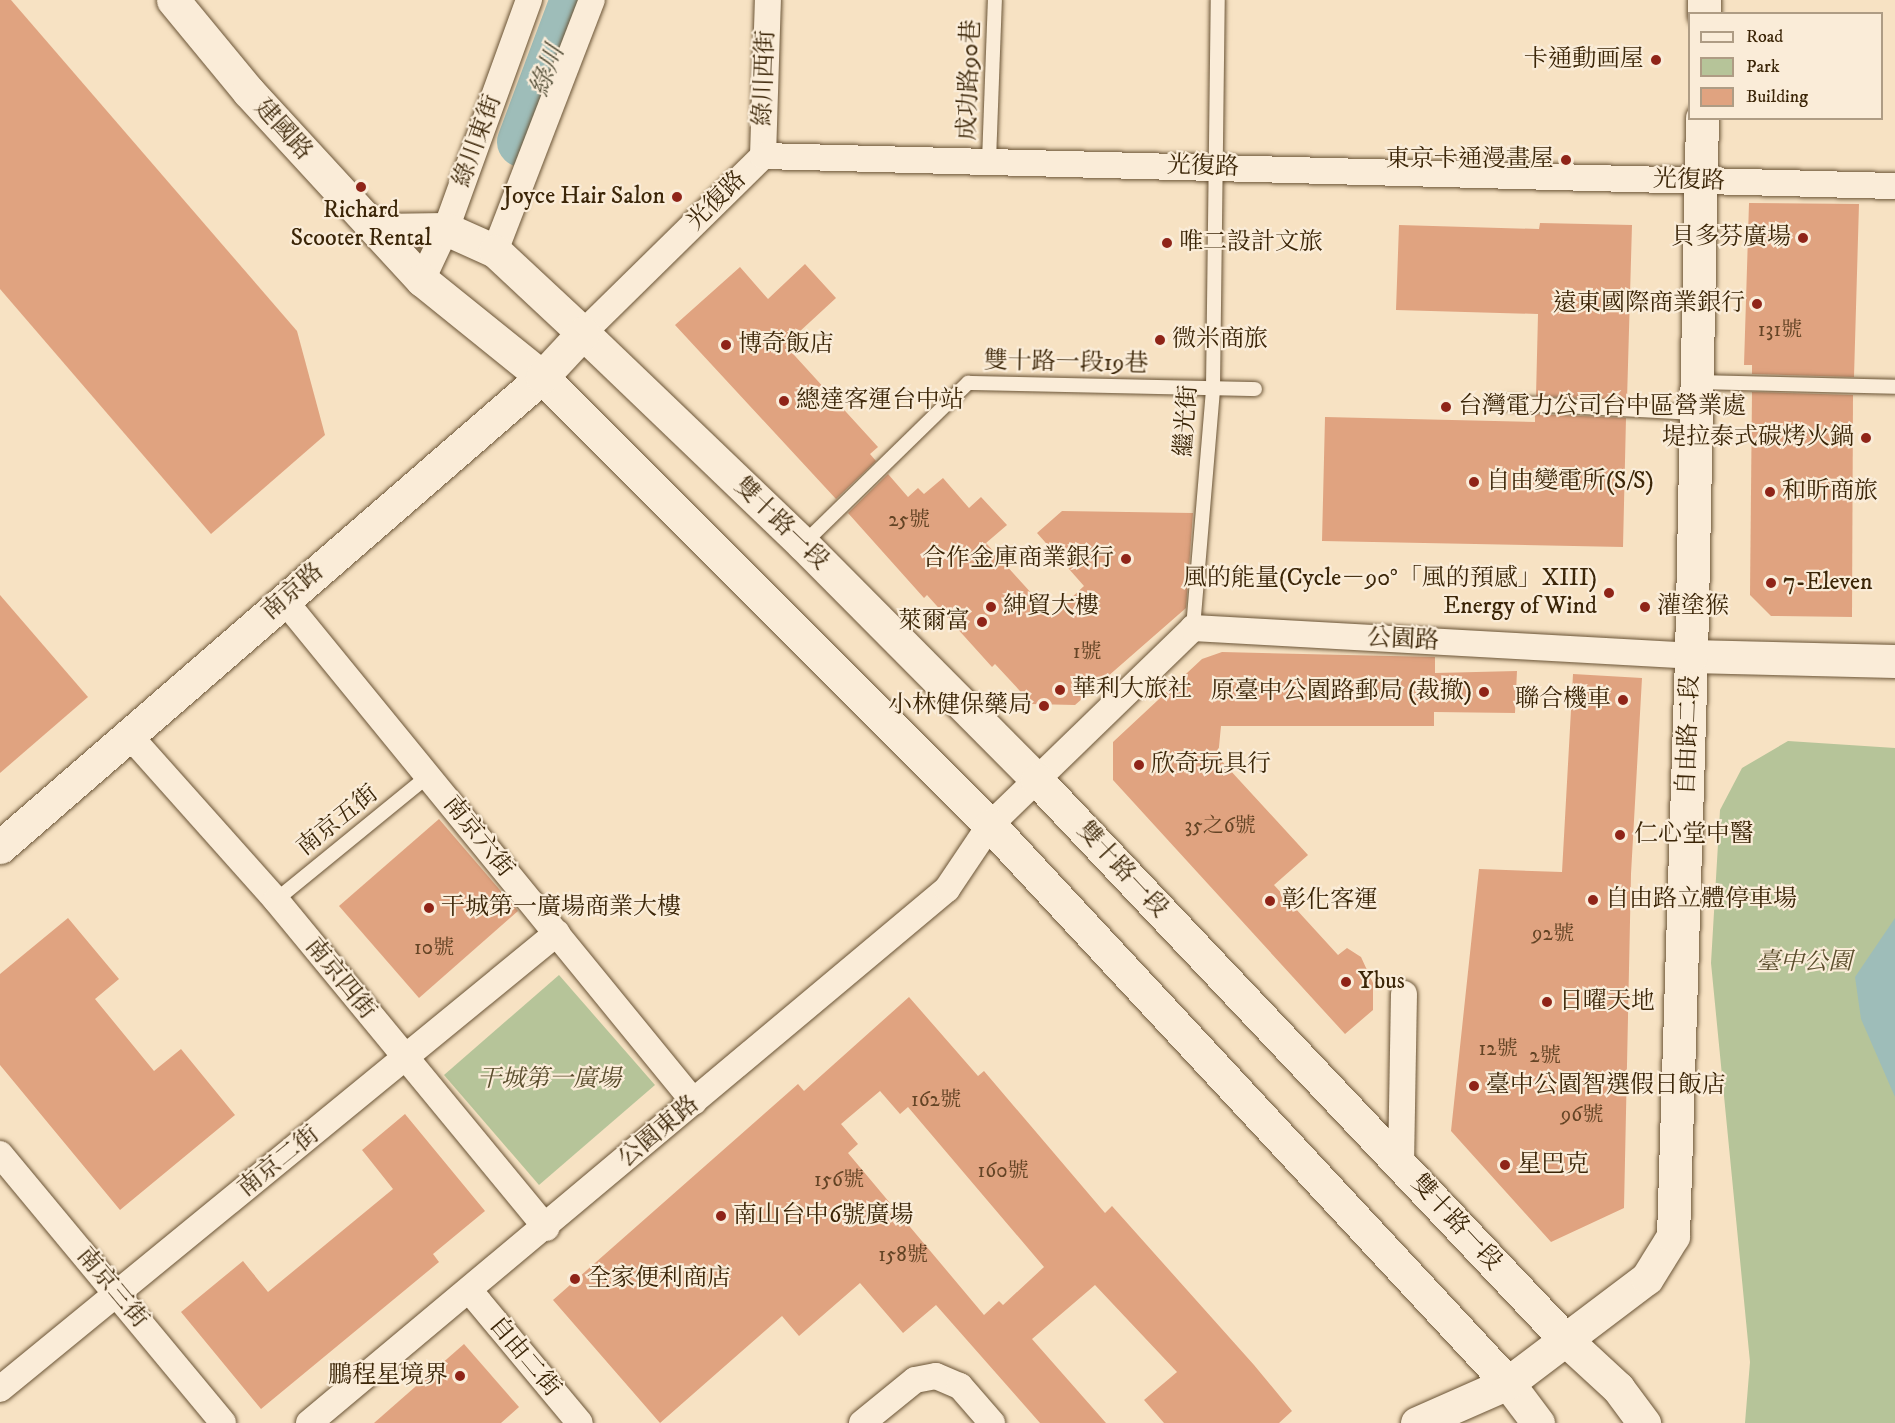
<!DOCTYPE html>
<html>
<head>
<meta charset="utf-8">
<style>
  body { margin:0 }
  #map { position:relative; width:1895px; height:1423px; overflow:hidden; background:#f7e2c3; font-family:"IM FELL DW Pica","Noto Serif TC",serif }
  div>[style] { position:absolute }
  .green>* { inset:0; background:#b6c499 }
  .water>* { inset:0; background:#9ebdb9 }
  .river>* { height:50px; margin:-25px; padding:0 25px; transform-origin:25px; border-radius:25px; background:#9ebdb9 }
  .building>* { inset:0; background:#e0a380 }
  .roads { filter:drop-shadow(0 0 2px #6a5436) drop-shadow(0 0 2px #6a5436) }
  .lane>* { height:14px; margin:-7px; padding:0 7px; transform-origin:7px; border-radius:7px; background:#faecd8 }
  .street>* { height:26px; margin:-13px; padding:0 13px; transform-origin:13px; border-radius:13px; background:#faecd8 }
  .secondary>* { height:33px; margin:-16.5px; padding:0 16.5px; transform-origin:16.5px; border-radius:16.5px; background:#faecd8 }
  .dots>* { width:16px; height:16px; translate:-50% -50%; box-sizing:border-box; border:3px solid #faecd8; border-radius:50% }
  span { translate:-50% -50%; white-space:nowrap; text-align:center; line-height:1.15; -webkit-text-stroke:4.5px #faecd8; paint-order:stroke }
  .number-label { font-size:21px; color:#644425 }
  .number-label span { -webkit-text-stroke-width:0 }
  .poi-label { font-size:24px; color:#3b2507 }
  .right { translate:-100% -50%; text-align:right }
  .left { translate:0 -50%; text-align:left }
  .street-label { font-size:24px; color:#3b2507 }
  .park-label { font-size:24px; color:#5a4d2c; font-style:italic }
  .water-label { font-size:26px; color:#59533c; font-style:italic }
  .legend { position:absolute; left:1688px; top:12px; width:195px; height:108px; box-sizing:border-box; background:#faecd8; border:2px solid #ae9c84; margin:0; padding:8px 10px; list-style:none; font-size:18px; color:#3b2507 }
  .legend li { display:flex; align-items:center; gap:12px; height:30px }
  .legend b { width:30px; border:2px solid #ae9c84 }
</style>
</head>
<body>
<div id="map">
  <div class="green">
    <div style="clip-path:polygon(1788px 741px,1895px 748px,1895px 1423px,1745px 1423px,1750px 1362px,1711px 963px,1720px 810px,1742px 768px)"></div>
    <div style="clip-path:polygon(559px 975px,655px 1085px,539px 1185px,444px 1075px)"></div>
  </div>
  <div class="water">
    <div style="clip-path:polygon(1895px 918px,1895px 1097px,1861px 1019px,1855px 977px)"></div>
  </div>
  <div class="river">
    <div style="left:522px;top:142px;width:152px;rotate:-69.5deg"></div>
  </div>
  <div class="building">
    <div style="clip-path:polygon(0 0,11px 0,297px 331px,325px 435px,211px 534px,0 289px)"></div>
    <div style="clip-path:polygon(1749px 203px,1859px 204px,1854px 377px,1752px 374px,1752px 365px,1744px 365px)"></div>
    <div style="clip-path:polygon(1540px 223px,1632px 225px,1627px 400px,1536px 396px,1538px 314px,1396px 310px,1399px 225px,1539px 229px)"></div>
    <div style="clip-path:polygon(805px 264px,836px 298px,785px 345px,878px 447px,870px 454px,876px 461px,836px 499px,675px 325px,740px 267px,768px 299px)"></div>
    <div style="clip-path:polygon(1752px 392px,1853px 395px,1852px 617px,1771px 616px,1750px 595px)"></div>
    <div style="clip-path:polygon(1535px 414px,1626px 418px,1623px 547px,1322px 541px,1325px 417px,1535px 422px)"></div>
    <div style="clip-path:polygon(888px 474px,908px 497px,918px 488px,924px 494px,943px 478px,969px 508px,981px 497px,1007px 525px,986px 543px,1052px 616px,1084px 586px,1037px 533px,1062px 511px,1193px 513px,1186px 608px,1075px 705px,1032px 704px,995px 664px,992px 667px,927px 595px,924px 598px,848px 513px)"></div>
    <div style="clip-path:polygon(0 595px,88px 697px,0 773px)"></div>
    <div style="clip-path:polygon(1222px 652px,1435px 657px,1435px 673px,1517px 671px,1515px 713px,1434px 712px,1434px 726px,1221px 726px,1218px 757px,1308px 855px,1274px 885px,1338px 955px,1347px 948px,1361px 957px,1373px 983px,1373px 1010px,1345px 1034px,1113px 780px,1113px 742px,1202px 659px)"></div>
    <div style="clip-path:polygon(1573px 674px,1642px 678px,1631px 874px,1624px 1208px,1551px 1242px,1451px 1131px,1479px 869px,1562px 872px)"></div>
    <div style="clip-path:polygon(439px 819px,518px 911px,419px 998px,339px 906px)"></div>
    <div style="clip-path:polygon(68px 918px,119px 979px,95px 999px,154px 1071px,181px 1049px,235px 1115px,120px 1210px,0 1065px,0 974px)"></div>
    <div style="clip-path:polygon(evenodd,909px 997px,978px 1076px,984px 1071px,1105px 1213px,1112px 1206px,1254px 1365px,1292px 1411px,1279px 1423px,1164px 1423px,1144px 1400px,1177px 1372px,1095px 1285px,1032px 1339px,1106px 1423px,1040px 1423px,936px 1305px,903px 1333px,860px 1283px,799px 1336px,782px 1316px,660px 1423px,553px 1300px,798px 1084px,804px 1091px,909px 997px,880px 1091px,900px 1114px,908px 1107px,1044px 1267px,1003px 1305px,999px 1301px,984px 1315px,848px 1153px,858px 1144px,841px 1124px,880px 1091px)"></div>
    <div style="clip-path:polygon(405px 1114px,485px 1211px,433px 1254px,439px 1262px,261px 1409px,181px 1312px,243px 1261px,268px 1292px,393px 1189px,362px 1150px)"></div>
    <div style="clip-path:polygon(464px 1344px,519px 1407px,501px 1423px,374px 1423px)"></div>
  </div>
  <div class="roads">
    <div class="lane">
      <div style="left:989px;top:161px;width:161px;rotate:-87.9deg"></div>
      <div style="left:1697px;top:382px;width:198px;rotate:1.4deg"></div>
      <div style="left:1507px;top:403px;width:189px;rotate:3deg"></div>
      <div style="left:803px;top:544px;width:231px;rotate:-44.3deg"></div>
      <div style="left:968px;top:383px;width:287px;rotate:1.2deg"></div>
      <div style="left:1193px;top:628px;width:241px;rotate:-85.2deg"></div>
      <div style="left:1213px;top:388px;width:388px;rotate:-89.3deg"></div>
      <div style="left:276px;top:900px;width:196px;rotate:-39.2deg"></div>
    </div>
    <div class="street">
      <div style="left:763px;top:156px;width:156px;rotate:-88.2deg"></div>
      <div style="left:495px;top:251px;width:269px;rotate:-68.9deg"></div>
      <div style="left:422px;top:280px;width:56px;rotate:-64.8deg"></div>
      <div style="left:446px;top:229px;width:244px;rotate:-70.1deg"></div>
      <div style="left:583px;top:333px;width:252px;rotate:-44.5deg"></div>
      <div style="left:763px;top:156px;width:1132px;rotate:1.52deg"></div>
      <div style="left:284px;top:600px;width:648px;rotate:50.76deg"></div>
      <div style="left:129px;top:735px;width:221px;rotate:48.3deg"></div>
      <div style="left:276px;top:900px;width:425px;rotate:50.5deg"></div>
      <div style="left:0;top:1154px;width:349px;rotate:50.3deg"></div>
      <div style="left:1401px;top:1165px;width:171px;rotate:-89deg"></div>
      <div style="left:469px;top:1290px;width:173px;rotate:50.2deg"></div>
      <div style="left:0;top:1389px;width:720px;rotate:-39.31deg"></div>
      <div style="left:309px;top:1423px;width:832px;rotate:-39.93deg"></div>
      <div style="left:947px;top:889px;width:77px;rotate:-56.1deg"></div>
      <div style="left:990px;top:825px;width:283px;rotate:-44.1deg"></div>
      <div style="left:1193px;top:628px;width:499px;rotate:3.2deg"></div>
      <div style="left:862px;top:1423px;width:68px;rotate:-39.1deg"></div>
      <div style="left:915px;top:1380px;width:21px;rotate:-11deg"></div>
      <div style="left:936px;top:1376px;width:26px;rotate:23deg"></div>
      <div style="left:960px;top:1386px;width:49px;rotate:49.1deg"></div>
    </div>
    <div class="secondary">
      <div style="left:173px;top:0;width:118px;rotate:50.5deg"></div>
      <div style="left:248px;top:91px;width:257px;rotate:47.4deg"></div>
      <div style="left:422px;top:280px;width:154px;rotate:38.9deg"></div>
      <div style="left:542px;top:377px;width:634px;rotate:45deg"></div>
      <div style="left:990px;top:825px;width:761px;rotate:47.13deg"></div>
      <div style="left:1508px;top:1383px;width:50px;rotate:53.1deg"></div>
      <div style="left:1704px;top:14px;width:14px;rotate:-90deg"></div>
      <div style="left:377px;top:230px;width:69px;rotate:-0.8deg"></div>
      <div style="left:446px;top:229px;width:54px;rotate:24.2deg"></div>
      <div style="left:495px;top:251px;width:120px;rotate:43deg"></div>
      <div style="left:583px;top:333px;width:305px;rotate:43.8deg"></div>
      <div style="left:803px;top:544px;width:332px;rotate:45.2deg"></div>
      <div style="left:1037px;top:780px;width:770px;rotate:46.63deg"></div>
      <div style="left:1566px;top:1340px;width:71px;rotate:42.7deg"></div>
      <div style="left:1618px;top:1388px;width:44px;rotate:53.4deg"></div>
      <div style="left:1691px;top:656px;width:204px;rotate:1.4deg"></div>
      <div style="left:0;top:847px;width:717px;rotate:-40.93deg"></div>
      <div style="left:542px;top:377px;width:60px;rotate:-47deg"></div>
      <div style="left:1417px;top:1423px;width:99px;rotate:-23.7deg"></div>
      <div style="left:1508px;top:1383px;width:174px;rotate:-37.1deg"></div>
      <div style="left:1647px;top:1278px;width:49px;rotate:-58.2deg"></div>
      <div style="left:1673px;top:1236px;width:580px;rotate:-88.22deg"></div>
      <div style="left:1691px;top:656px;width:538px;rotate:-88.83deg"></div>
    </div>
  </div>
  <div class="dots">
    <div style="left:1656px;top:60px;background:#8f2418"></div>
    <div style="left:1566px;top:160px;background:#8f2418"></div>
    <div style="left:361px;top:187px;background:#8f2418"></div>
    <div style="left:677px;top:197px;background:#8f2418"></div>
    <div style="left:1803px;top:238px;background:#8f2418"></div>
    <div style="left:1167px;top:243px;background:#8f2418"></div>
    <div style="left:1757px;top:304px;background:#8f2418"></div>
    <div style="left:1160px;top:340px;background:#8f2418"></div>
    <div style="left:726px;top:345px;background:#8f2418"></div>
    <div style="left:784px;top:401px;background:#8f2418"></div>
    <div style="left:1446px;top:407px;background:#8f2418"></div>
    <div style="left:1866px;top:438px;background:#8f2418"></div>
    <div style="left:1474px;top:482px;background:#8f2418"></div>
    <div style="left:1770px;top:492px;background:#8f2418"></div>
    <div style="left:1126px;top:559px;background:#8f2418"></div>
    <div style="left:1771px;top:583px;background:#8f2418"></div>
    <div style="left:1609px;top:593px;background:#8f2418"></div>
    <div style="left:991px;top:607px;background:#8f2418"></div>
    <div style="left:1645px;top:607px;background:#8f2418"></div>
    <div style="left:982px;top:622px;background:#8f2418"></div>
    <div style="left:1060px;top:690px;background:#8f2418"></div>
    <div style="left:1484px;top:692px;background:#8f2418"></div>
    <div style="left:1623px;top:700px;background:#8f2418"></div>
    <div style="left:1044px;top:706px;background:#8f2418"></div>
    <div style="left:1139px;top:765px;background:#8f2418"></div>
    <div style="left:1620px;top:835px;background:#8f2418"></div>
    <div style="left:1593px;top:900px;background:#8f2418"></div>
    <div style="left:1270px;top:901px;background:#8f2418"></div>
    <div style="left:429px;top:908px;background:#8f2418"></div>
    <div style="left:1346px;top:982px;background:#8f2418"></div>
    <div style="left:1547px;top:1002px;background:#8f2418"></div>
    <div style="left:1474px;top:1086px;background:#8f2418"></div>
    <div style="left:1505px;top:1165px;background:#8f2418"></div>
    <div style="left:721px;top:1216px;background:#8f2418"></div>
    <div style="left:575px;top:1279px;background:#8f2418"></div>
    <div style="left:460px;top:1376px;background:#8f2418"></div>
  </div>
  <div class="number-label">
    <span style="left:1780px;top:330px">131號</span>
    <span style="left:909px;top:520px">25號</span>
    <span style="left:1087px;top:652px">1號</span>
    <span style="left:1220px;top:826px">35之6號</span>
    <span style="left:1553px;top:934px">92號</span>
    <span style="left:434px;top:948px">10號</span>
    <span style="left:1498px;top:1049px">12號</span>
    <span style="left:1545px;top:1056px">2號</span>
    <span style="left:936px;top:1100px">162號</span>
    <span style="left:1582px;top:1115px">96號</span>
    <span style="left:1003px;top:1171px">160號</span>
    <span style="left:839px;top:1180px">156號</span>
    <span style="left:903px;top:1255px">158號</span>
  </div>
  <div class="poi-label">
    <span class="right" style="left:1644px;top:60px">卡通動画屋</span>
    <span class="right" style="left:1554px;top:160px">東京卡通漫畫屋</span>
    <span class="right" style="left:665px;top:197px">Joyce Hair Salon</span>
    <span style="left:361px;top:225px">Richard<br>Scooter Rental</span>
    <span class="right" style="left:1791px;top:238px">貝多芬廣場</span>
    <span class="left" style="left:1179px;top:243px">唯二設計文旅</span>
    <span class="right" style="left:1745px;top:304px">遠東國際商業銀行</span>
    <span class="left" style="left:1172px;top:340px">微米商旅</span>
    <span class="left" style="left:738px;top:345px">博奇飯店</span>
    <span class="left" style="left:796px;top:401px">總達客運台中站</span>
    <span class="left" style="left:1458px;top:407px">台灣電力公司台中區營業處</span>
    <span class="right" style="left:1854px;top:438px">堤拉泰式碳烤火鍋</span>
    <span class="left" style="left:1486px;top:482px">自由變電所(S/S)</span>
    <span class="left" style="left:1782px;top:492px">和昕商旅</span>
    <span class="right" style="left:1114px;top:559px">合作金庫商業銀行</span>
    <span class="right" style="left:1597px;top:593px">風的能量(Cycle－90°「風的預感」XIII)<br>Energy of Wind</span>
    <span class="left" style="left:1783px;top:583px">7-Eleven</span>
    <span class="left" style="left:1003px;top:607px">紳貿大樓</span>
    <span class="left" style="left:1657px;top:607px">灌塗猴</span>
    <span class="right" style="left:970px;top:622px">萊爾富</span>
    <span class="left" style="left:1072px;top:690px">華利大旅社</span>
    <span class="right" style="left:1472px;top:692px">原臺中公園路郵局 (裁撤)</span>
    <span class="right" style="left:1611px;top:700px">聯合機車</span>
    <span class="right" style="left:1032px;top:706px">小林健保藥局</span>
    <span class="left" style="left:1151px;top:765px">欣奇玩具行</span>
    <span class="left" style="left:1634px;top:835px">仁心堂中醫</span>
    <span class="left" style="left:1605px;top:900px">自由路立體停車場</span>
    <span class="left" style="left:1282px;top:901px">彰化客運</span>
    <span class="left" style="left:441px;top:908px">干城第一廣場商業大樓</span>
    <span class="left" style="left:1358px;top:982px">Ybus</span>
    <span class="left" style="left:1559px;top:1002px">日曜天地</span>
    <span class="left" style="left:1486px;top:1086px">臺中公園智選假日飯店</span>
    <span class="left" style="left:1517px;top:1165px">星巴克</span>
    <span class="left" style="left:733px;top:1216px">南山台中6號廣場</span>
    <span class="left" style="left:587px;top:1279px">全家便利商店</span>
    <span class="right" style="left:448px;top:1376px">鵬程星境界</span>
  </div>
  <div class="street-label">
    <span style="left:765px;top:78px;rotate:-88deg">綠川西街</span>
    <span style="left:970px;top:80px;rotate:-88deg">成功路90巷</span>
    <span style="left:283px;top:130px;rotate:48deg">建國路</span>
    <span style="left:478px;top:141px;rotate:-70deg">綠川東街</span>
    <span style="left:1203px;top:167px;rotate:2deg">光復路</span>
    <span style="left:1689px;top:181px;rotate:2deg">光復路</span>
    <span style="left:717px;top:201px;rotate:-45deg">光復路</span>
    <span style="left:1066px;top:363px;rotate:1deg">雙十路一段19巷</span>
    <span style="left:1187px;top:421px;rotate:-86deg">繼光街</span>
    <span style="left:781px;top:524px;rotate:44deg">雙十路一段</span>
    <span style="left:293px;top:592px;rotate:-41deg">南京路</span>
    <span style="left:1403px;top:640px;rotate:3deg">公園路</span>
    <span style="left:1689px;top:735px;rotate:-88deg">自由路二段</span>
    <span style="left:338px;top:821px;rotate:-39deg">南京五街</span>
    <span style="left:478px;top:837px;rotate:51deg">南京六街</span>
    <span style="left:1122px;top:870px;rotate:47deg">雙十路一段</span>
    <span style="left:340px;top:979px;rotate:51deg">南京四街</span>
    <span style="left:659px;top:1132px;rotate:-40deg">公園東路</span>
    <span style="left:279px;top:1162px;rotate:-39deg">南京二街</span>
    <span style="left:1456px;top:1223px;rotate:47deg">雙十路一段</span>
    <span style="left:112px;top:1288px;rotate:50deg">南京三街</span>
    <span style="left:524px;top:1357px;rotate:50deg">自由二街</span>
  </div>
  <div class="park-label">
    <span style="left:1804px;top:963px">臺中公園</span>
    <span style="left:549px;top:1080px">干城第一廣場</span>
  </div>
  <div class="water-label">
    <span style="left:548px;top:71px;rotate:-70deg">綠川</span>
  </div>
  <ul class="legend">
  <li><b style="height:8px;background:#faecd8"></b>Road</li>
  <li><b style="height:16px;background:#b6c499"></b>Park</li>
  <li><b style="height:16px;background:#e0a380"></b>Building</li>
  </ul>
</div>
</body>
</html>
